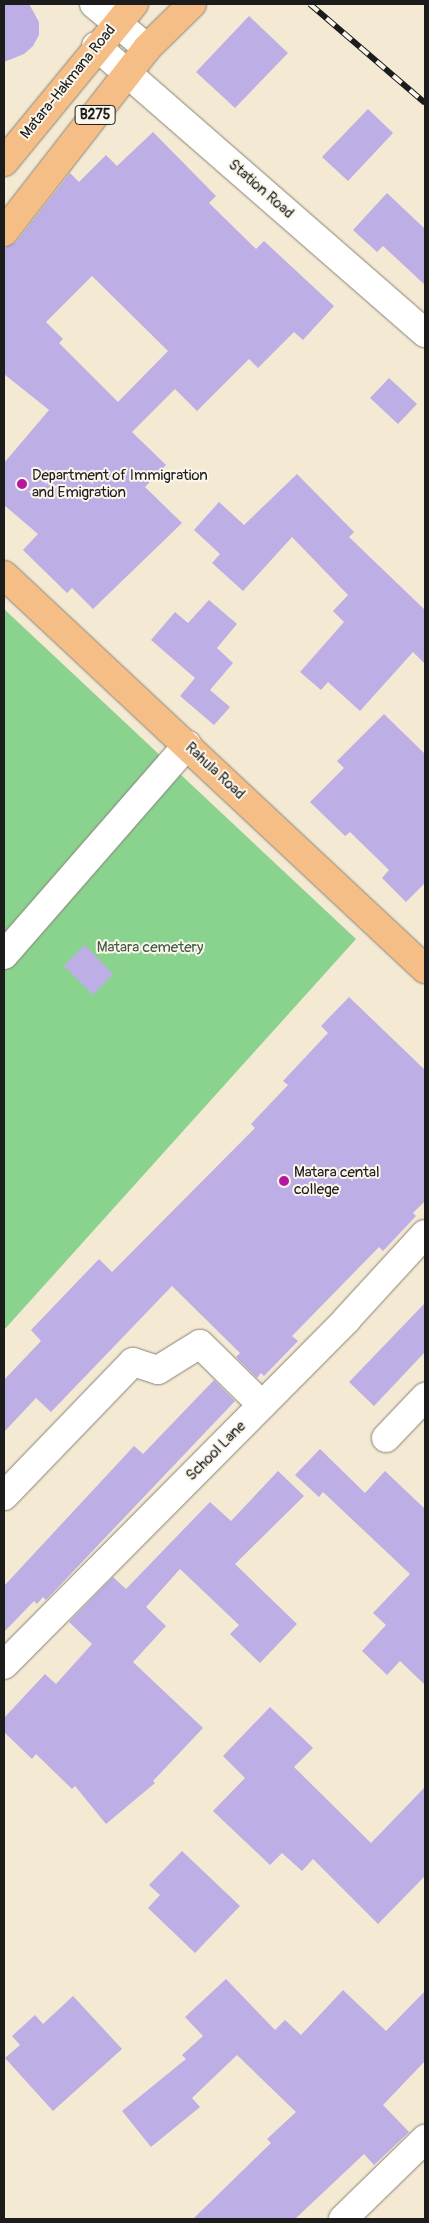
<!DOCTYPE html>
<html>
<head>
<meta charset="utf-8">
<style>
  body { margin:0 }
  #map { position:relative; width:429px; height:2223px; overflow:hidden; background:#f4e9d2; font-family:Pangolin,sans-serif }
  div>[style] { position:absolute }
  .green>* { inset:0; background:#8ad38f }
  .building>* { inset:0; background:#bdaee5 }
  .roads { filter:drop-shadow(0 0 1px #888277) drop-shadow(0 0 1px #888277) }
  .minor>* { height:28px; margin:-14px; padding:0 14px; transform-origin:14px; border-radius:14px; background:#fff }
  .major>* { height:28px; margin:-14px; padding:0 14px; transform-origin:14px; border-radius:14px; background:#f6be87 }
  .rail>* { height:5.5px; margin-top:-2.75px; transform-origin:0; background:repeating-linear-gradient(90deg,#fbf7ec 0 11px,#1c1c1c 0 22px); box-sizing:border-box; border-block:1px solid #1c1c1c }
  .dots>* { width:14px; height:14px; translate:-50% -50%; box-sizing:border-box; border:2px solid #fbf7ec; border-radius:50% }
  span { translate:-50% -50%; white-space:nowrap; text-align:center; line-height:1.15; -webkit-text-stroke:4px #fbf7ec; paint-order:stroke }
  .shield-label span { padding:1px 4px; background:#fbf7ec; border:1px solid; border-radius:4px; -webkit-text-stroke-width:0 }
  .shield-label { font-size:14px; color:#1c1c1c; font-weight:700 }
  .street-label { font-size:15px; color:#1c1c1c }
  .poi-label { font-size:15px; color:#1c1c1c }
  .left { translate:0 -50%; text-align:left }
  .park-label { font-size:15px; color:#425c44 }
  .frame { position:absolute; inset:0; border:5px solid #1c1c1c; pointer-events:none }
</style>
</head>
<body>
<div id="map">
  <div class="green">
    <div style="clip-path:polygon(4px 609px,356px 939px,4px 1330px)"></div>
  </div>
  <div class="building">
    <div style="clip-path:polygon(4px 4px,29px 4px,39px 22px,39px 35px,33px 46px,24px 54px,4px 62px)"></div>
    <div style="clip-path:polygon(249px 16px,288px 53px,235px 108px,196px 72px)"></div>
    <div style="clip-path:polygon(368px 109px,393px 133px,348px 181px,322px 157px)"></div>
    <div style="clip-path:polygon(evenodd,153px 132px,216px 196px,209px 203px,256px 249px,264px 241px,334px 306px,303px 340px,294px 332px,258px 368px,249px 359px,197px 411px,175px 389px,132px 432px,166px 465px,145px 487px,182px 523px,93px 609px,72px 588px,67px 593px,23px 550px,38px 534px,4px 505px,4px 463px,49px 410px,4px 374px,4px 248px,16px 242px,70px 173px,79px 182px,106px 155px,117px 166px,153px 132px,92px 276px,168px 351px,118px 402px,59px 343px,63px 339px,46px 322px,92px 276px)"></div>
    <div style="clip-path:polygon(387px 193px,425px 229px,425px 285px,383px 246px,377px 252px,353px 230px)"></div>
    <div style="clip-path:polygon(389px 378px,417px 404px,398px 424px,370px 398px)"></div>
    <div style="clip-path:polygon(297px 474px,354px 532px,349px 537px,425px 610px,425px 664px,413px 652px,360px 711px,328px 682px,321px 690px,300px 672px,344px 622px,333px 611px,348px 595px,292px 537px,243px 591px,212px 563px,220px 554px,194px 530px,219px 502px,244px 525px)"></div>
    <div style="clip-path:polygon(209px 600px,237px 624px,217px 648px,233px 663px,210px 690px,230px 707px,214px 725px,180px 696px,195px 678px,151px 640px,175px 612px,188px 623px)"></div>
    <div style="clip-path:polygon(384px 714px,425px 754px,425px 883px,406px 902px,382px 878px,389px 870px,350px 832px,345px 836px,310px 802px,344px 768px,337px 761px)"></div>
    <div style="clip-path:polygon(85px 945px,113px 974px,93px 995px,64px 966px)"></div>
    <div style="clip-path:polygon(349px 997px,425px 1070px,425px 1201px,413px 1213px,416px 1216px,383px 1251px,379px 1247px,292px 1336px,298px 1341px,264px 1376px,261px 1373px,257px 1378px,236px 1357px,240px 1353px,172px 1286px,51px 1412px,36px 1398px,4px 1432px,4px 1380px,41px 1341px,31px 1330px,99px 1259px,112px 1272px,255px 1128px,251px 1124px,288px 1085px,283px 1081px,328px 1033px,321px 1026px)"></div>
    <div style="clip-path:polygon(425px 1303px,425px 1352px,374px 1406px,349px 1382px)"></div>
    <div style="clip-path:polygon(214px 1380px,235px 1401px,46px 1600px,43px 1597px,37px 1604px,34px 1601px,4px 1632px,4px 1586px,134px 1446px,143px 1454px)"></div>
    <div style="clip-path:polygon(320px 1449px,365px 1493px,385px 1471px,425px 1509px,425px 1685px,400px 1661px,387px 1675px,362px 1651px,386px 1625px,373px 1613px,410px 1574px,323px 1492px,319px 1497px,295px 1475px)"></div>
    <div style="clip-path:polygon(278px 1471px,304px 1496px,235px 1564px,297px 1624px,260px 1663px,230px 1634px,239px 1625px,180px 1569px,146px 1607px,166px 1626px,133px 1662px,203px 1728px,153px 1781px,155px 1783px,106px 1824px,75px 1786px,72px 1789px,36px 1754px,32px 1759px,4px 1732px,4px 1718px,45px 1674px,56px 1684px,92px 1644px,69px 1622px,113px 1577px,126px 1589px,210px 1502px,231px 1521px)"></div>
    <div style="clip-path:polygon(270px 1707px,313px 1748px,294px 1767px,371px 1843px,425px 1787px,425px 1876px,378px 1924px,313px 1859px,302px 1871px,282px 1853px,270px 1865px,213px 1811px,245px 1778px,223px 1756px)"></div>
    <div style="clip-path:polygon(182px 1851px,240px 1906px,195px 1953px,148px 1908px,160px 1895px,149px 1885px)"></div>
    <div style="clip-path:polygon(226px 1979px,275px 2030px,285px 2020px,301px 2035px,343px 1990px,386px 2031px,425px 1991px,425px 2061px,383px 2105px,409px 2132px,374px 2165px,364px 2154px,295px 2219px,193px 2219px,271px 2143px,267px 2139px,296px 2112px,237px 2055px,192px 2098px,200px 2107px,151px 2147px,122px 2111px,186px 2059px,182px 2055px,203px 2036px,185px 2017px)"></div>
    <div style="clip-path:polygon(73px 1996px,122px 2049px,53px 2111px,5px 2058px,20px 2045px,12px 2036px,35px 2015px,43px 2024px)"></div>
  </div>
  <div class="roads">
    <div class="minor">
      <div style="left:94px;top:4px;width:69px;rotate:39.7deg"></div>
      <div style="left:96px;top:46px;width:437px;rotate:41.1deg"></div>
      <div style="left:4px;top:955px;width:279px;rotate:-48.9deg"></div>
      <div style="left:386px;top:1438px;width:57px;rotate:-46.4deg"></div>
      <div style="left:4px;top:1496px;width:186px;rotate:-46.1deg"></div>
      <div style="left:133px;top:1362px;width:26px;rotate:18deg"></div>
      <div style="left:158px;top:1370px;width:49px;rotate:-31.8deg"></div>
      <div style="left:200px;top:1344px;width:87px;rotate:44.5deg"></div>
      <div style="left:4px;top:1665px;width:487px;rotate:-45.2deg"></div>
      <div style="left:347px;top:1319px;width:115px;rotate:-47.5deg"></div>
      <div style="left:343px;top:2219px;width:115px;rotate:-44.3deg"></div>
    </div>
    <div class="major">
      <div style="left:4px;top:162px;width:205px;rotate:-50.6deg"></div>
      <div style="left:4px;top:232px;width:233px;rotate:-52.1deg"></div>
      <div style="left:147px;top:48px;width:63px;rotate:-44.4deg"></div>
      <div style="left:4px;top:575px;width:577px;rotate:43.1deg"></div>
    </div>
  </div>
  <div class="rail">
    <div style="left:310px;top:4px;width:152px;rotate:40.7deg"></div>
  </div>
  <div class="dots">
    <div style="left:22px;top:484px;background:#b5179e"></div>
    <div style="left:284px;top:1181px;background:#b5179e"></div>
  </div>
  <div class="shield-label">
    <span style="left:95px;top:115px">B275</span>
  </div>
  <div class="street-label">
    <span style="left:68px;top:82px;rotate:-51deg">Matara-Hakmana Road</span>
    <span style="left:261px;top:189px;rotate:41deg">Station Road</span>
    <span style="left:215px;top:771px;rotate:43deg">Rahula Road</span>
    <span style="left:216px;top:1451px;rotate:-45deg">School Lane</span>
  </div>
  <div class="poi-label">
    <span class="left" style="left:32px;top:484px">Department of Immigration<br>and Emigration</span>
    <span class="left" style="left:294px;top:1181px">Matara cental<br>college</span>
  </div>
  <div class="park-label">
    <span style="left:150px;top:948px">Matara cemetery</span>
  </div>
  <div class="frame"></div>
</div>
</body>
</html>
